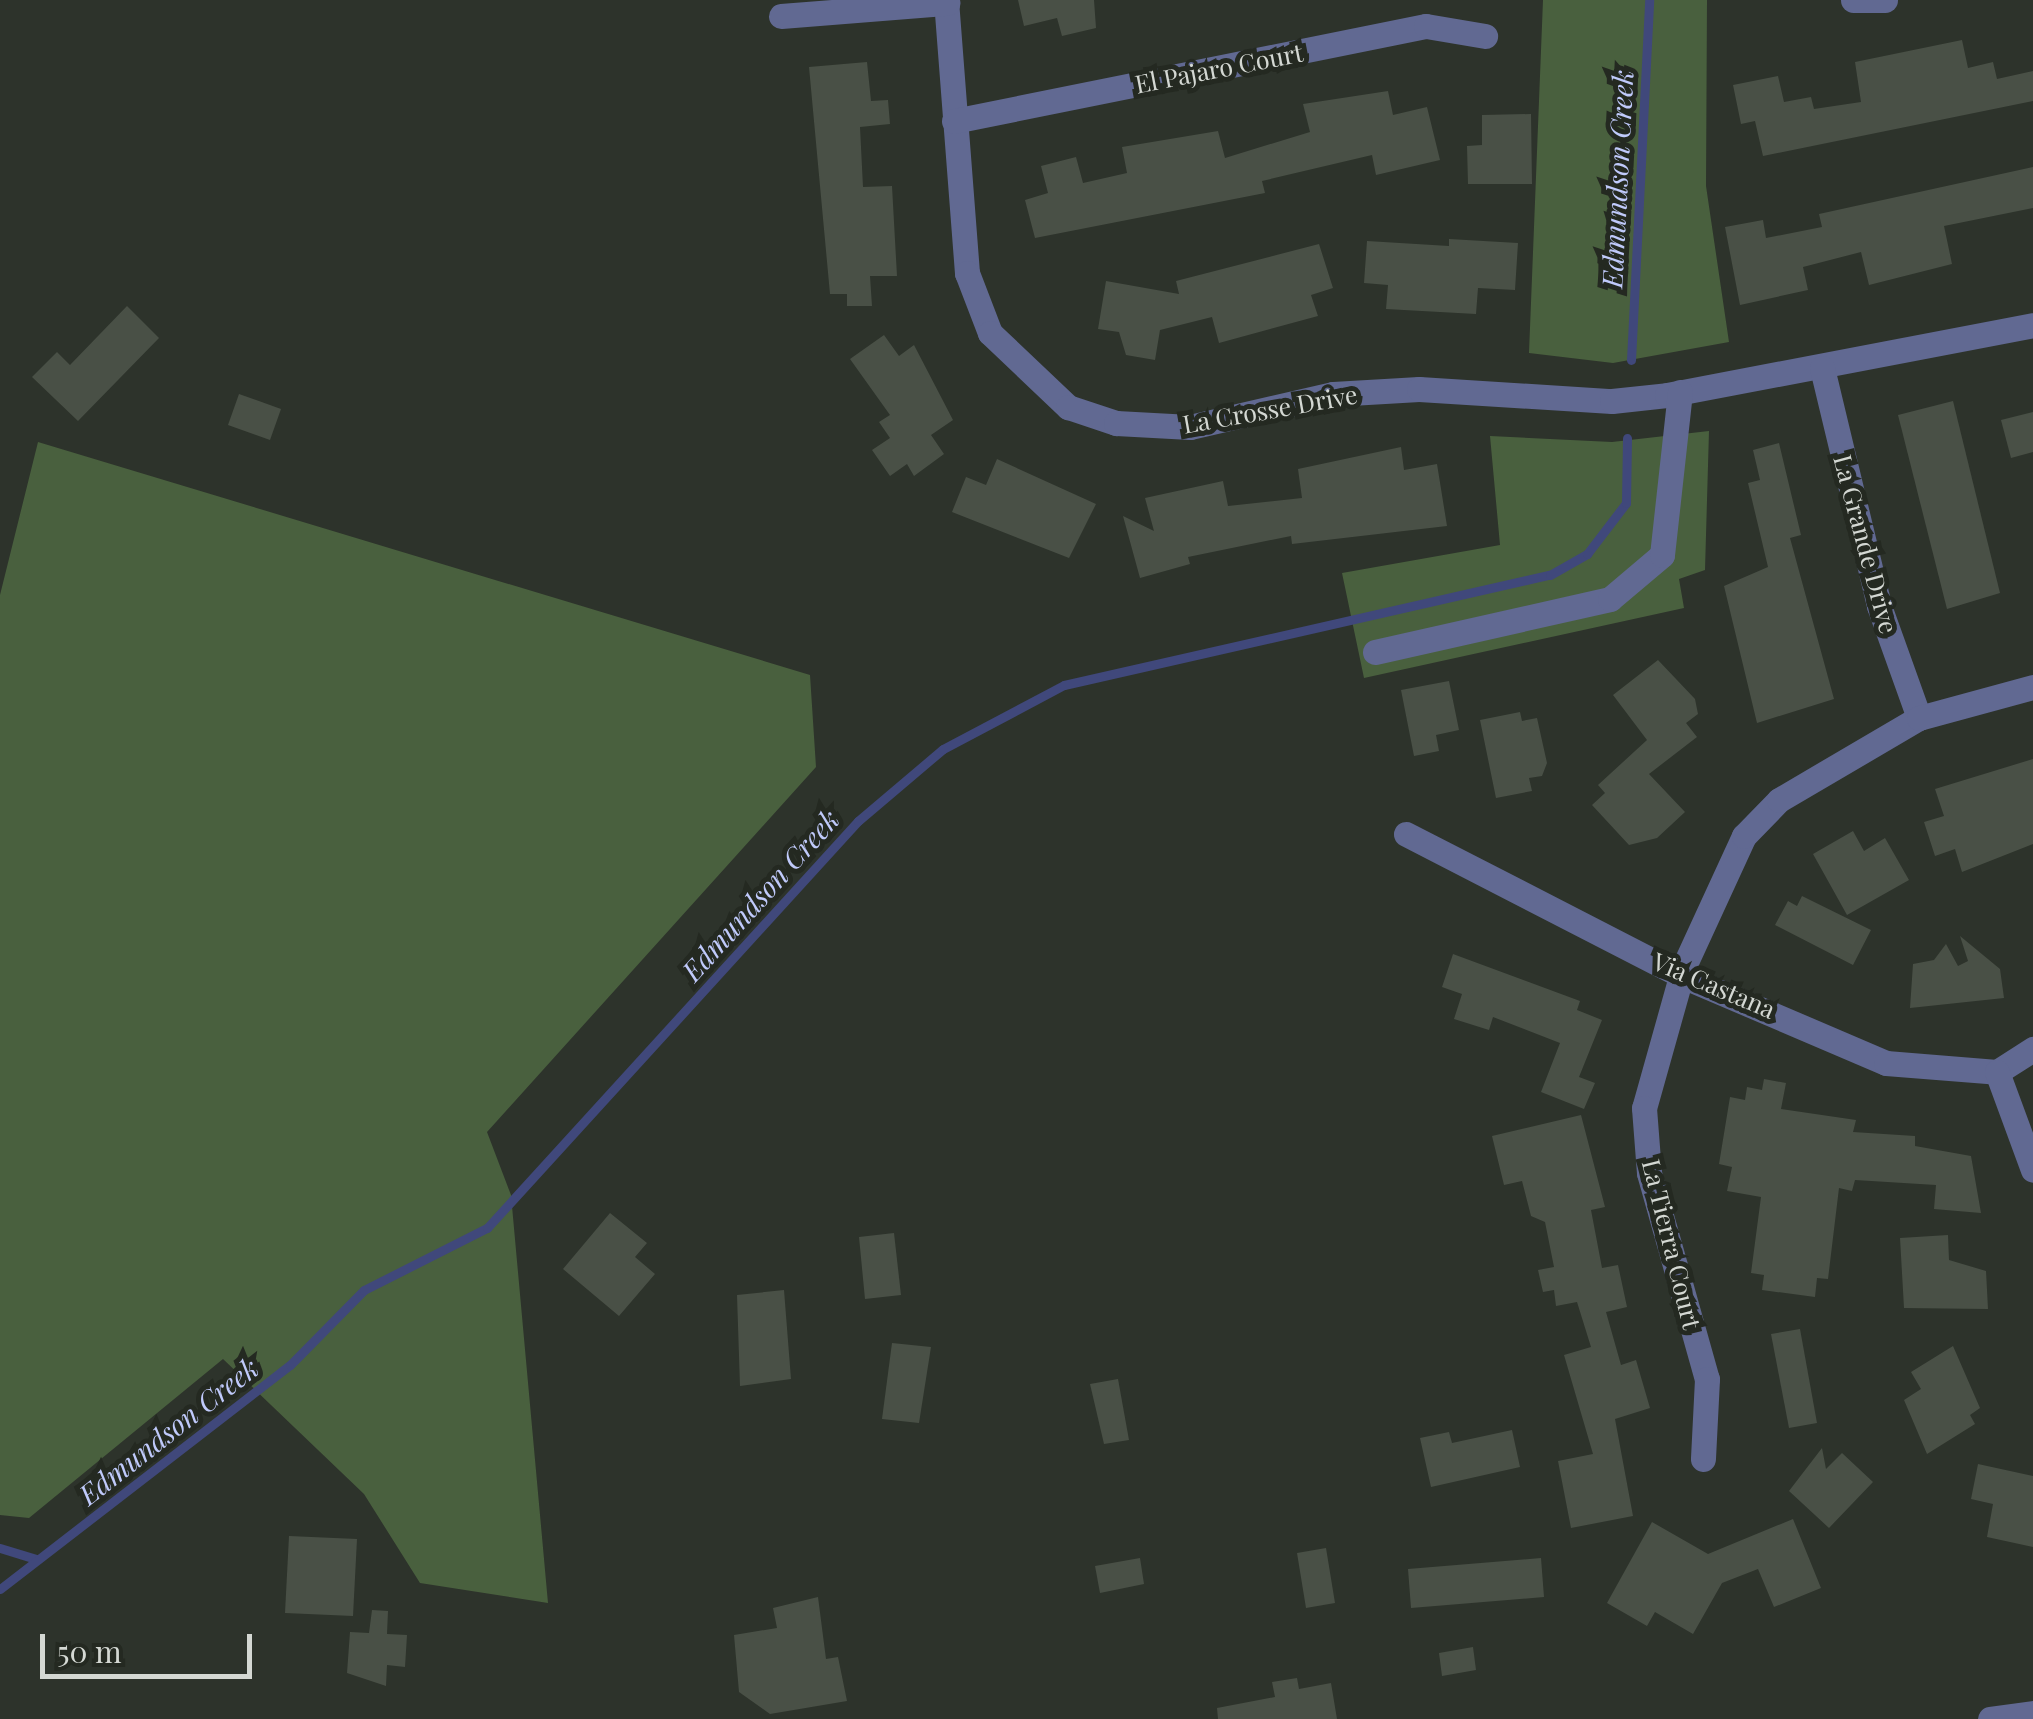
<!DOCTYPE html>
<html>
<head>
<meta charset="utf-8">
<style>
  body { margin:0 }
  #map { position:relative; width:2033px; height:1719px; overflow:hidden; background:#2d332b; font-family:"Playfair Display",serif }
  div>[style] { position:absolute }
  .green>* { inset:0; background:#49603e }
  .stream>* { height:9px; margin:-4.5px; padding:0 4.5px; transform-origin:4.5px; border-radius:4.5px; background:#40487b }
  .building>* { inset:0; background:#495046 }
  .minor>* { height:25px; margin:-12.5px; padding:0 12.5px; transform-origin:12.5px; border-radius:12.5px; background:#616992 }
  span { translate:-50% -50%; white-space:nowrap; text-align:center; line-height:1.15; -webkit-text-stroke:10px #242921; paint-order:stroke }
  .street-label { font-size:25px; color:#d4d8d3 }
  .water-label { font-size:28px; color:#c0cafb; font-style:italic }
  .scale { position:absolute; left:40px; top:1634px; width:212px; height:45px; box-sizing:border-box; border:5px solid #d4d8d3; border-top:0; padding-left:12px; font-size:30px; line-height:35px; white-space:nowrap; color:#d4d8d3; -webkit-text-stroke:8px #242921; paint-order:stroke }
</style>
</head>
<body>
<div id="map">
  <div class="green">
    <div style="clip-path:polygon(1543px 0,1707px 0,1706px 186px,1729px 342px,1613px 363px,1529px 353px)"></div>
    <div style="clip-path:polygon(1709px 431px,1705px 570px,1679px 579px,1684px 608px,1364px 678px,1342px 573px,1500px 545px,1490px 436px,1612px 442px)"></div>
    <div style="clip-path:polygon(38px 442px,810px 675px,816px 767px,487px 1132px,511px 1195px,548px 1603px,420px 1583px,364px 1494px,223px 1359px,29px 1518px,0 1515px,0 595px)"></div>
  </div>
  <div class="stream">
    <div style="left:1631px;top:360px;width:360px;rotate:-87.1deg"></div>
    <div style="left:0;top:1548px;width:38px;rotate:17deg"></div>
    <div style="left:0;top:1589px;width:366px;rotate:-37.7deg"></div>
    <div style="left:290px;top:1365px;width:105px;rotate:-45.4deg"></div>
    <div style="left:364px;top:1290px;width:138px;rotate:-26.8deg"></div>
    <div style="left:487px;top:1228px;width:551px;rotate:-47.65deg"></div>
    <div style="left:858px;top:821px;width:111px;rotate:-40.3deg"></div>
    <div style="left:943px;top:749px;width:137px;rotate:-27.9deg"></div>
    <div style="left:1064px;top:685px;width:498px;rotate:-12.8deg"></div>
    <div style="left:1550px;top:575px;width:43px;rotate:-29.6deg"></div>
    <div style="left:1587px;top:554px;width:64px;rotate:-52.6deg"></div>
    <div style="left:1626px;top:503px;width:65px;rotate:-89.1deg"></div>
  </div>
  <div class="building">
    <div style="clip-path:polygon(1018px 0,1094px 0,1096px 28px,1062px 36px,1057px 18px,1024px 26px)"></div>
    <div style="clip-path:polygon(1962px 40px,1968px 68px,1993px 62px,1997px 79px,2033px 71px,2033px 101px,1763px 156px,1755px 121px,1741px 124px,1733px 85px,1778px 76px,1784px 102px,1811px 97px,1814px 109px,1861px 102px,1855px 62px)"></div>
    <div style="clip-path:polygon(867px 62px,871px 101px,888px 100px,890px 124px,860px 127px,863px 187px,892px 186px,897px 276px,870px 276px,872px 306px,847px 306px,847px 294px,830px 294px,809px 67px)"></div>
    <div style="clip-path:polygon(1388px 91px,1393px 115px,1427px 107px,1440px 160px,1376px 175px,1372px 155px,1262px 181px,1265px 193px,1035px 238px,1025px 200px,1048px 193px,1041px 166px,1076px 157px,1083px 183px,1127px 173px,1122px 147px,1218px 131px,1225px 158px,1310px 132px,1303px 104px)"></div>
    <div style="clip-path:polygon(1531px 114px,1532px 184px,1468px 184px,1467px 146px,1482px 145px,1482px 115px)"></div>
    <div style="clip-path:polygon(2033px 167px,2033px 208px,1944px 226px,1952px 264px,1869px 285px,1861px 252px,1803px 267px,1808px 290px,1740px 305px,1725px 227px,1763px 220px,1766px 238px,1822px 227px,1819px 214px)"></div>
    <div style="clip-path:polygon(1449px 239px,1518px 243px,1515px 290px,1478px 288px,1476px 314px,1386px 309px,1388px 285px,1364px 283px,1367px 241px,1449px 246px)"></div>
    <div style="clip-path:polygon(1319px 244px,1333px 288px,1311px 295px,1318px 316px,1219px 343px,1212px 317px,1160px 330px,1155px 360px,1126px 355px,1119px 332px,1098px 329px,1106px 281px,1179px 294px,1176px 281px)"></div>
    <div style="clip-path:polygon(127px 306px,159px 338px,78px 421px,32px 377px,57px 352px,70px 365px)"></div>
    <div style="clip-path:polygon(884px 335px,899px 356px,914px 345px,953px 420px,931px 435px,944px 454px,914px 476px,907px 464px,890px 476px,872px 450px,890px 438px,879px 422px,890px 415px,850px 359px)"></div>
    <div style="clip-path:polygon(239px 394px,281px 409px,270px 440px,228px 425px)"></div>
    <div style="clip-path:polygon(1953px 401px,2000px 593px,1947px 609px,1898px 415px)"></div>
    <div style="clip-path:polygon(2033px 412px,2033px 452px,2011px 458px,2001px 420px)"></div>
    <div style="clip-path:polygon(1779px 443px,1801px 535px,1790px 538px,1834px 699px,1757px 723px,1724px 586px,1768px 567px,1748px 483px,1760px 480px,1753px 450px)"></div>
    <div style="clip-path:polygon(1401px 447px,1404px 470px,1437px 464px,1447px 526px,1292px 544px,1291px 536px,1188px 557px,1190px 564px,1140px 578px,1123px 516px,1154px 531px,1145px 498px,1223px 481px,1228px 506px,1302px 498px,1298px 469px)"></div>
    <div style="clip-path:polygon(997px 459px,1096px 504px,1069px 558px,952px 512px,966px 477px,986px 485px)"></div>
    <div style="clip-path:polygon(1658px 660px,1695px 699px,1698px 714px,1686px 723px,1697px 737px,1649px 774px,1685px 812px,1657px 838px,1629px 845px,1592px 805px,1605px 793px,1598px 785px,1647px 740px,1613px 695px)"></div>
    <div style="clip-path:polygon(1449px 681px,1459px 730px,1436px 735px,1439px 751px,1414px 756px,1401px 690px)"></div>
    <div style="clip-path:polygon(1520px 712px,1522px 721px,1537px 718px,1547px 763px,1542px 776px,1529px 778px,1532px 791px,1496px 798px,1480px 720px)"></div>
    <div style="clip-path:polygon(2033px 759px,2033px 844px,1962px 872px,1955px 849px,1935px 856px,1924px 822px,1944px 816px,1935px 789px)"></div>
    <div style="clip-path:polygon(1853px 831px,1864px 851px,1885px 838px,1909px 880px,1847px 915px,1813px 854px)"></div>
    <div style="clip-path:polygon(1802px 896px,1871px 930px,1853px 965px,1775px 925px,1788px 901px,1797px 906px)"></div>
    <div style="clip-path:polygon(1960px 936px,2000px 969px,2004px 998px,1910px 1008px,1913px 964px,1934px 960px,1946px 944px,1958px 966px,1968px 961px)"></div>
    <div style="clip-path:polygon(1453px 954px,1580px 1001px,1577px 1010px,1602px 1020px,1579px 1077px,1595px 1083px,1584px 1109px,1541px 1092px,1560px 1043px,1493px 1017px,1489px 1030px,1454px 1019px,1462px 994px,1442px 987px)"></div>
    <div style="clip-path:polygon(1764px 1079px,1786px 1083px,1781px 1109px,1856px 1120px,1853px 1132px,1915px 1136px,1915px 1146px,1971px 1156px,1981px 1213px,1934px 1209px,1936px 1185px,1855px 1180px,1852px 1191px,1839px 1188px,1828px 1279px,1817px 1278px,1815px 1297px,1762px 1290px,1764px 1275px,1751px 1273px,1761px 1197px,1727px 1191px,1732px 1167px,1719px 1164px,1730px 1097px,1745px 1100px,1747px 1087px,1762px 1090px)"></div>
    <div style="clip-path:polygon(1581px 1115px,1605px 1207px,1591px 1210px,1602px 1268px,1618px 1265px,1627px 1307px,1606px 1312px,1621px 1365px,1636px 1360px,1650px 1408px,1615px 1419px,1633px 1516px,1571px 1528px,1558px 1461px,1593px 1454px,1564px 1355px,1591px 1347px,1577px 1302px,1556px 1306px,1554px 1290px,1543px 1292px,1538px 1270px,1554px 1267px,1545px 1222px,1531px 1216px,1522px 1181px,1504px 1185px,1492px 1136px)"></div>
    <div style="clip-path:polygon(610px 1213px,647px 1243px,635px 1257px,655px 1274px,619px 1316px,563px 1269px)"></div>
    <div style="clip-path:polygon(894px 1233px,901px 1295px,865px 1299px,859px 1237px)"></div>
    <div style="clip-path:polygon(1948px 1235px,1949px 1260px,1986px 1271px,1988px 1309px,1904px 1308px,1900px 1238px)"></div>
    <div style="clip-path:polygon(784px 1290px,791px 1379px,740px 1386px,737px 1295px)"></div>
    <div style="clip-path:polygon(1800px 1329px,1817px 1423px,1789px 1428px,1771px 1334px)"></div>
    <div style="clip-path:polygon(892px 1343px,931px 1347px,919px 1423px,882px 1419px)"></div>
    <div style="clip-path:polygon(1953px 1346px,1980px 1408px,1970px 1415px,1975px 1424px,1927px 1454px,1904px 1400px,1921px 1389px,1911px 1372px)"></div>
    <div style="clip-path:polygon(1118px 1379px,1129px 1440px,1104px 1444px,1090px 1384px)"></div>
    <div style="clip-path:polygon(1512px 1430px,1520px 1467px,1431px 1487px,1420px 1438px,1449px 1432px,1452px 1443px)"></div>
    <div style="clip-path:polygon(1822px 1448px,1826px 1469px,1842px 1453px,1873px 1482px,1829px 1528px,1789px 1491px)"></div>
    <div style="clip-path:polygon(1978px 1464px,2033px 1476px,2033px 1547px,1987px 1537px,1993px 1504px,1971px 1499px)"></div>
    <div style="clip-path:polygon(1793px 1519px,1821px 1588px,1774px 1607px,1758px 1569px,1722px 1583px,1693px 1634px,1655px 1612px,1647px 1626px,1607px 1603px,1652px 1522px,1708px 1554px)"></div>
    <div style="clip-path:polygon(289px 1536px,357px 1539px,353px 1616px,285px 1613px)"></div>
    <div style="clip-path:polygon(1326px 1548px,1335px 1603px,1306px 1608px,1297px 1553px)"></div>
    <div style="clip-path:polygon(1140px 1558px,1144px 1584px,1100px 1593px,1095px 1566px)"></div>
    <div style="clip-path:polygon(1541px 1558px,1544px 1597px,1411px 1608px,1408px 1569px)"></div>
    <div style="clip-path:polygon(818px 1597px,826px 1659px,838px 1657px,847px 1701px,770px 1714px,739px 1692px,734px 1635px,777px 1628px,773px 1608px)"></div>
    <div style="clip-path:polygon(372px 1610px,388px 1611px,387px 1634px,407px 1635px,405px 1667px,387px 1665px,386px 1686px,347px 1673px,350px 1632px,369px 1633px)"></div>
    <div style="clip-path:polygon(1473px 1647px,1476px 1670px,1442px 1676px,1439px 1653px)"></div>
    <div style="clip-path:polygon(1297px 1678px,1299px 1689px,1331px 1683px,1337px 1719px,1218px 1719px,1217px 1708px,1275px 1697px,1272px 1682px)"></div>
  </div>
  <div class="minor">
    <div style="left:946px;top:0;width:274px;rotate:85.6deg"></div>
    <div style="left:967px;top:273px;width:64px;rotate:69deg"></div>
    <div style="left:990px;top:333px;width:108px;rotate:43.5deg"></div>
    <div style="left:1068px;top:407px;width:51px;rotate:18.4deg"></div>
    <div style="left:1116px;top:423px;width:74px;rotate:3.1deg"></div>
    <div style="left:1190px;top:427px;width:147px;rotate:-13deg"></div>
    <div style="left:1333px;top:394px;width:86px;rotate:-3.3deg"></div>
    <div style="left:1419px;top:389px;width:193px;rotate:3.6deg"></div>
    <div style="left:1612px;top:401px;width:55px;rotate:-6.2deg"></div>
    <div style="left:1667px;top:395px;width:373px;rotate:-10.8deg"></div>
    <div style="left:1853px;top:0;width:32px"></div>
    <div style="left:781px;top:16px;width:167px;rotate:-4.5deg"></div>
    <div style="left:954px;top:121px;width:481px;rotate:-11.4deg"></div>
    <div style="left:1426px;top:26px;width:60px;rotate:9.6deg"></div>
    <div style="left:1822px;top:368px;width:245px;rotate:76.5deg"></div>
    <div style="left:1879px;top:606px;width:119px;rotate:70.3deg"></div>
    <div style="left:1375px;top:652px;width:241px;rotate:-12.7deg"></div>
    <div style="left:1610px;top:599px;width:68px;rotate:-40.2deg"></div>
    <div style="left:1662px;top:555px;width:164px;rotate:-83.7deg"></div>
    <div style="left:1406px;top:834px;width:308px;rotate:27.2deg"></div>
    <div style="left:1680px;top:975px;width:224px;rotate:23.1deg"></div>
    <div style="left:1886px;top:1063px;width:111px;rotate:4.6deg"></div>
    <div style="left:1997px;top:1072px;width:43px;rotate:-32.6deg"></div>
    <div style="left:1682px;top:973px;width:140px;rotate:105.7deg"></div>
    <div style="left:1644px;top:1108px;width:65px;rotate:85.6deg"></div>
    <div style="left:1649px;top:1173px;width:214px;rotate:74.3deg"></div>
    <div style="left:1707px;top:1379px;width:80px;rotate:92.9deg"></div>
    <div style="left:1680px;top:975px;width:153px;rotate:-65.3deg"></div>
    <div style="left:1744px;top:836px;width:50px;rotate:-45.8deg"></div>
    <div style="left:1779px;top:800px;width:162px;rotate:-30.4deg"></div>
    <div style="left:1919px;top:718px;width:118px;rotate:-15.2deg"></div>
    <div style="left:1997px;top:1072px;width:104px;rotate:69.8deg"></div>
    <div style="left:1990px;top:1719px;width:43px;rotate:-7.9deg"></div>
  </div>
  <div class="street-label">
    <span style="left:1219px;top:68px;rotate:-11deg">El Pajaro Court</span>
    <span style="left:1270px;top:409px;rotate:-10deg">La Crosse Drive</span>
    <span style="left:1866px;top:544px;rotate:75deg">La Grande Drive</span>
    <span style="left:1714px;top:985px;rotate:23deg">Via Castana</span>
    <span style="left:1672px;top:1244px;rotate:76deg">La Tierra Court</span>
  </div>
  <div class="water-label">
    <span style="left:1617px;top:179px;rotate:-87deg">Edmundson Creek</span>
    <span style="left:760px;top:895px;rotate:-48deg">Edmundson Creek</span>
    <span style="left:168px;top:1431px;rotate:-38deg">Edmundson Creek</span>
  </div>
  <div class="scale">50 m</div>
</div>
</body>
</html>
